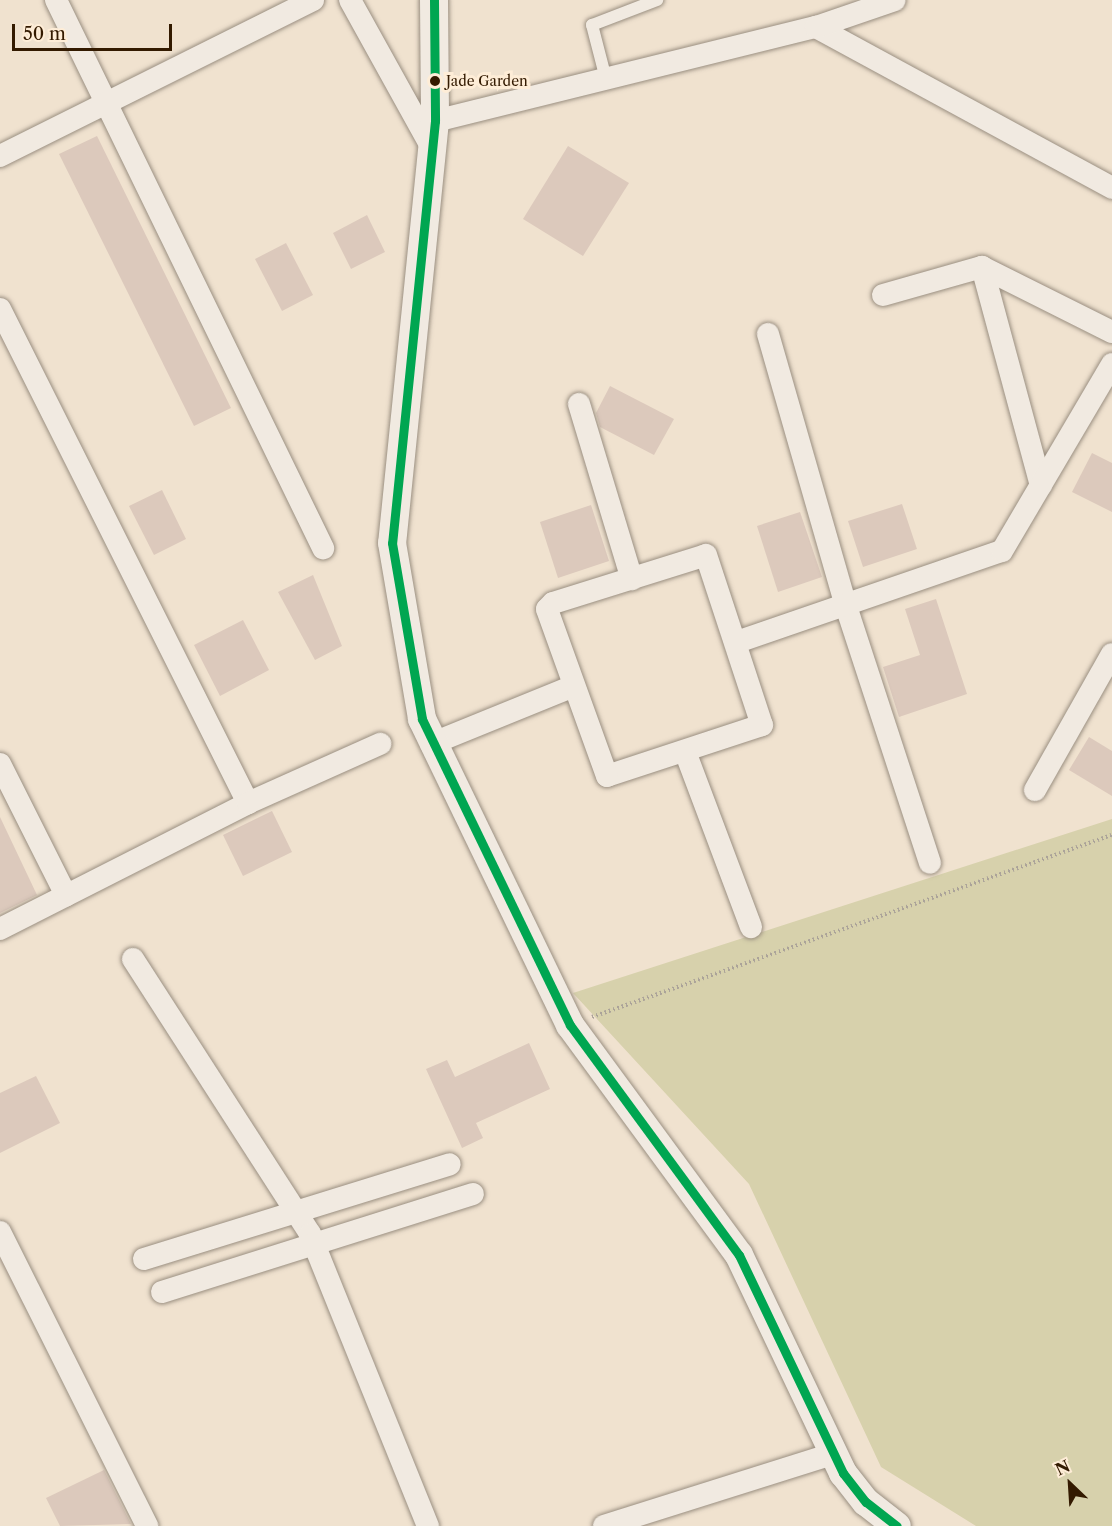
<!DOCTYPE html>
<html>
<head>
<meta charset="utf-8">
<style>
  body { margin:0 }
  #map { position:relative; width:1112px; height:1526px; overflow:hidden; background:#f0e2cf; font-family:"Libre Caslon Text",serif }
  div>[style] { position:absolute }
  .green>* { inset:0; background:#d7d1ac }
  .building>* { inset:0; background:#dcc9bc }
  .path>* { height:4px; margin-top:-2px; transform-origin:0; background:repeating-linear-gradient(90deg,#aba399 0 1.5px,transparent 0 4.5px) }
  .roads { filter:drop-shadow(0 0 2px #9a8f81) drop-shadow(0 0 2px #9a8f81) }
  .service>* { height:12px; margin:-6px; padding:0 6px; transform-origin:6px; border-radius:6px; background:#f1eae1 }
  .minor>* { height:22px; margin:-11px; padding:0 11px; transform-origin:11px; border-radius:11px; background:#f1eae1 }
  .tertiary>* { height:28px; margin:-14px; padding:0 14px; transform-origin:14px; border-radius:14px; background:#f1eae1 }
  .bus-1>* { height:9px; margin:-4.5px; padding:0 4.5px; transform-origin:4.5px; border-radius:4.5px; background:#00a651 }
  .dots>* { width:16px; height:16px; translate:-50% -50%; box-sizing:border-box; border:3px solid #feedd7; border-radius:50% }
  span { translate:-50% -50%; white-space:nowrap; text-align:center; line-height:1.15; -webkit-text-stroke:6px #feedd7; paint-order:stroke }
  .bus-label { font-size:14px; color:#331a00 }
  .left { translate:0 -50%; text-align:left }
  .north { position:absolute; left:1040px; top:1454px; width:60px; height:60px; -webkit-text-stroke:4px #feedd7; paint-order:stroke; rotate:335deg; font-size:16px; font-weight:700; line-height:24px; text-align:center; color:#331a00 }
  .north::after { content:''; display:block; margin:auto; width:21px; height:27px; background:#331a00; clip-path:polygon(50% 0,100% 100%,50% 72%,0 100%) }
  .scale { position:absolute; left:12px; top:24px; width:160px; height:27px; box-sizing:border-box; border:3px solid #331a00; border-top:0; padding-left:8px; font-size:18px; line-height:21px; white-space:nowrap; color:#331a00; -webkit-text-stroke:4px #feedd7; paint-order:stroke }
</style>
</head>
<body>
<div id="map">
  <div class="green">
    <div style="clip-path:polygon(1112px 819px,1112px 1526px,976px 1526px,881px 1467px,749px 1184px,573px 993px)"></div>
  </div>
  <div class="building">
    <div style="clip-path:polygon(97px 136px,231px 408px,194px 426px,59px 154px)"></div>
    <div style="clip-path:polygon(568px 146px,629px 183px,583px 256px,523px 219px)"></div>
    <div style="clip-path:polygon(367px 215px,385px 252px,351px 269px,333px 233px)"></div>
    <div style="clip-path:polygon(286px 243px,313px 295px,282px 311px,255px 259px)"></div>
    <div style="clip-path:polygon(610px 386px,674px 419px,654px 455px,600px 427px,596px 413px)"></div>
    <div style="clip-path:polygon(1092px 453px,1112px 463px,1112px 512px,1072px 492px)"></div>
    <div style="clip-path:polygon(162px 490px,186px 539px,154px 555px,129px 506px)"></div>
    <div style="clip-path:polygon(902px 504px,917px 549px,863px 567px,848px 521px)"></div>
    <div style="clip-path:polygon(591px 505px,609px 561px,558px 578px,540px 522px)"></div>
    <div style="clip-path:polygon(800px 512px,822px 577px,778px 592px,757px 526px)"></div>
    <div style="clip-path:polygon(313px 575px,342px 646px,315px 660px,278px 592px)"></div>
    <div style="clip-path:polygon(936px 599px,967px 694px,899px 717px,883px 667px,920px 655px,905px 609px)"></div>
    <div style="clip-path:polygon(243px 620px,269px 670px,220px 696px,194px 645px)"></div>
    <div style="clip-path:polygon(1089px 737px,1112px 751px,1112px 796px,1069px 770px)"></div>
    <div style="clip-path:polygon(272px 811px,292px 852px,243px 876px,223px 835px)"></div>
    <div style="clip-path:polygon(0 817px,37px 895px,0 913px)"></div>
    <div style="clip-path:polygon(529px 1043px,550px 1089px,476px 1123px,483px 1138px,462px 1148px,426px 1069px,447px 1060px,455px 1077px)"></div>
    <div style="clip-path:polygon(36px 1076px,60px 1123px,0 1153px,0 1093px)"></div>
    <div style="clip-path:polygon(104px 1470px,131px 1524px,60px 1526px,46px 1498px)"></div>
  </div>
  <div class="path">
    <div style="left:592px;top:1017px;width:551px;rotate:-19.29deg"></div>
  </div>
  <div class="roads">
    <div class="service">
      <div style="left:606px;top:79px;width:56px;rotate:-104.5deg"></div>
      <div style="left:592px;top:25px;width:70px;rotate:-21deg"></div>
    </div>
    <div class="minor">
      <div style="left:56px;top:0;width:610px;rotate:64.02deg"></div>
      <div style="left:350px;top:0;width:167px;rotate:61deg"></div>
      <div style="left:816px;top:27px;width:337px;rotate:28.5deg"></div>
      <div style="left:435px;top:121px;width:392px;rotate:-13.9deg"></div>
      <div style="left:816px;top:27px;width:83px;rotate:-18.9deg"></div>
      <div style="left:0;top:156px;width:350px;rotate:-26.5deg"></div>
      <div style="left:982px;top:267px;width:226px;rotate:74.9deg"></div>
      <div style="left:883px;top:295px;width:103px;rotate:-15.8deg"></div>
      <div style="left:982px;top:267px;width:145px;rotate:26.6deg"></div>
      <div style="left:0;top:309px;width:553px;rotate:63.34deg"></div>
      <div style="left:768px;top:334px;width:283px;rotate:74deg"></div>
      <div style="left:846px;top:606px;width:270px;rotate:71.9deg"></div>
      <div style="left:579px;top:404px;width:183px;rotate:73.2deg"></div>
      <div style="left:706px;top:555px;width:179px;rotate:71.8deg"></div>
      <div style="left:762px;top:725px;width:163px;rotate:161.8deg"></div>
      <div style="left:607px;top:776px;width:177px;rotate:-109.8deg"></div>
      <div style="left:547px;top:609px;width:8px;rotate:-45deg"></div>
      <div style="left:553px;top:603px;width:160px;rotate:-17.4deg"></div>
      <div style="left:737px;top:642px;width:280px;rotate:-19deg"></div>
      <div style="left:1002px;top:551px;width:217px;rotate:-59.5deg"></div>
      <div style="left:431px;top:744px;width:154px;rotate:-22.1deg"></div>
      <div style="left:686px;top:754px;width:185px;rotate:69.4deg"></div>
      <div style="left:0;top:764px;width:147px;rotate:63.3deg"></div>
      <div style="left:1035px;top:790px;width:156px;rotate:-60.5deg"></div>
      <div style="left:0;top:929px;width:278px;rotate:-26.9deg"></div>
      <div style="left:248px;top:803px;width:145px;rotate:-24.1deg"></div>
      <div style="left:133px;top:959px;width:327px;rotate:57.2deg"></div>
      <div style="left:310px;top:1234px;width:315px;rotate:68deg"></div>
      <div style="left:0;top:1232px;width:329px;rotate:63.4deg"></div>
      <div style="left:144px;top:1259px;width:320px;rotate:-17.2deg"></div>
      <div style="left:162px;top:1292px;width:326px;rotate:-17.5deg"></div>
      <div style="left:604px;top:1526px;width:240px;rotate:-17.5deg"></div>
    </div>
    <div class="tertiary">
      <div style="left:434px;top:0;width:121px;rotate:89.5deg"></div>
      <div style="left:435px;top:121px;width:424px;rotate:95.8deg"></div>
      <div style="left:392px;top:543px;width:179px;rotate:80.3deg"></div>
      <div style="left:422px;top:719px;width:340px;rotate:64.2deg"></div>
      <div style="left:570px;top:1025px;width:285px;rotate:53.7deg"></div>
      <div style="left:739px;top:1255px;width:242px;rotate:64.5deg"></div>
      <div style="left:843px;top:1473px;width:37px;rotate:52deg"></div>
      <div style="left:866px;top:1502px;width:39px;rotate:38deg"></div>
    </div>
  </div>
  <div class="bus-1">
    <div style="left:434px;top:0;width:121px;rotate:89.5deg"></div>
    <div style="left:435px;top:121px;width:424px;rotate:95.8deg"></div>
    <div style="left:392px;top:543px;width:179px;rotate:80.3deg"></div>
    <div style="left:422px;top:719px;width:340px;rotate:64.2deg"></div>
    <div style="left:570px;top:1025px;width:285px;rotate:53.7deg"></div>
    <div style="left:739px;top:1255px;width:242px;rotate:64.5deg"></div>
    <div style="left:843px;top:1473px;width:37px;rotate:52deg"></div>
    <div style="left:866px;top:1502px;width:39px;rotate:38deg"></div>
  </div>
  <div class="dots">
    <div style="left:435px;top:81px;background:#331a00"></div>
  </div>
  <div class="bus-label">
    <span class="left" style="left:446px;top:81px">Jade Garden</span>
  </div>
  <div class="north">N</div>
  <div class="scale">50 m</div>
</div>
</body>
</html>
